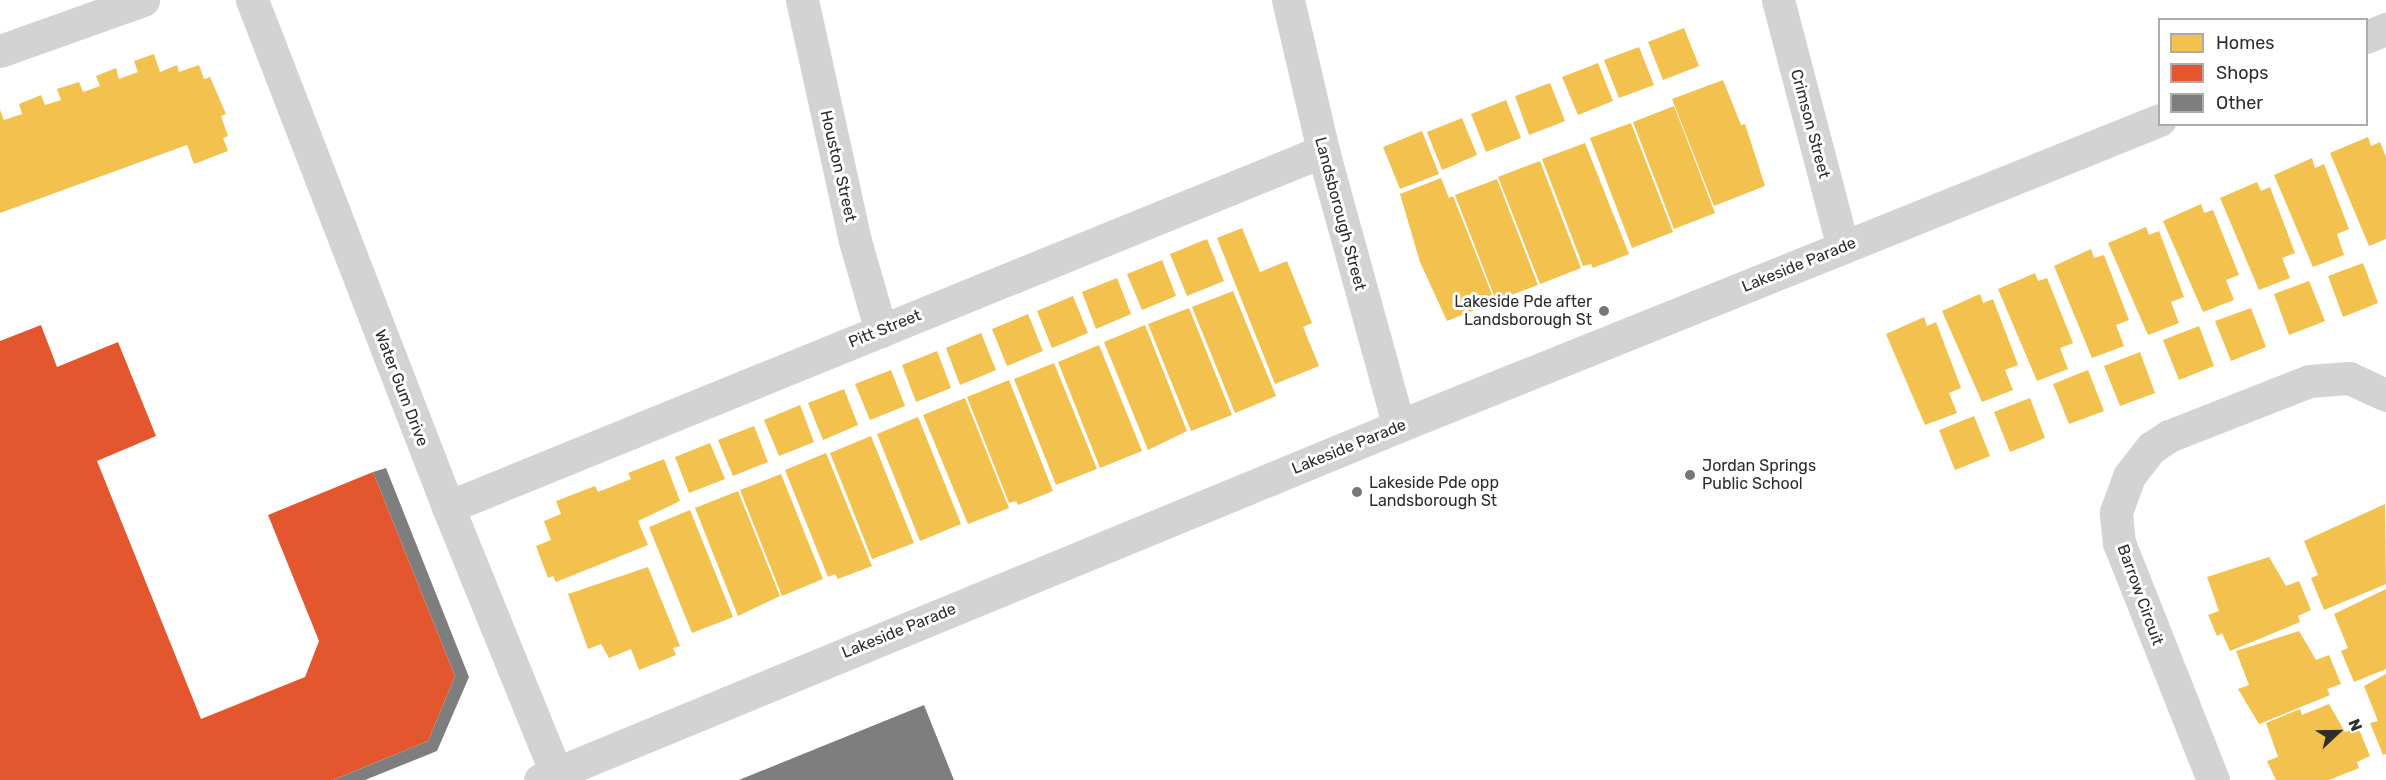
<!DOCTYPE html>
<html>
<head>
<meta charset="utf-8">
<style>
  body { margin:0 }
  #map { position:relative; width:2386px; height:780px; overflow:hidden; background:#fff; font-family:Rubik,sans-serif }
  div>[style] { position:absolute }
  .homes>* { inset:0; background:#f2c14e }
  .shops>* { inset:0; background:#e4572e }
  .building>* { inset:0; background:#7e7e7e }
  .minor>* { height:33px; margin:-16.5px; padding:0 16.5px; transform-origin:16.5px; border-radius:16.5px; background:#d3d3d3 }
  .dots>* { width:16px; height:16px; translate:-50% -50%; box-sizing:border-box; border:3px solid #fff; border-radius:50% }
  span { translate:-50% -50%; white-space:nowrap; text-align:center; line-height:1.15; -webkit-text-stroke:6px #fff; paint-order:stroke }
  .street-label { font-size:16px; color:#2e2e2e }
  .poi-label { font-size:16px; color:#2e2e2e }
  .right { translate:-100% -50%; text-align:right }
  .left { translate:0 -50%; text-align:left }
  .legend { position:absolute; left:2158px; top:18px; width:210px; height:108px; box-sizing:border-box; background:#fff; border:2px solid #ababab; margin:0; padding:8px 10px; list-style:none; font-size:18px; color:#2e2e2e }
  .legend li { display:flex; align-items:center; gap:12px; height:30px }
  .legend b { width:30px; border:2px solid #ababab }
  .north { position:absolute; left:2308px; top:702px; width:60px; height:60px; -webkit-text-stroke:4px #fff; paint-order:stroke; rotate:68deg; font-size:16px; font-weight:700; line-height:24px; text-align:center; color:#2e2e2e }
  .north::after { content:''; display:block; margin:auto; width:21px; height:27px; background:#2e2e2e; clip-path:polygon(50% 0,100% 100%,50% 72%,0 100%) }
</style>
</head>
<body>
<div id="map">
  <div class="homes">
    <div style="clip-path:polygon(1684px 28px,1699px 66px,1663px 80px,1648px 42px)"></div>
    <div style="clip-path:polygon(1639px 47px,1654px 85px,1619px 98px,1604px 60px)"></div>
    <div style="clip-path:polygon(154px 54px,160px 72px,177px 65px,179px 72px,199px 65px,204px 79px,210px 77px,226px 114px,221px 116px,228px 136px,223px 138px,228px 151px,194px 164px,187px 145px,0 213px,0 110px,4px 120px,22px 114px,19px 104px,41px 95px,45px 105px,61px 100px,57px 89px,79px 82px,83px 92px,100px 86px,96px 76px,116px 68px,119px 79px,138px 72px,134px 61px)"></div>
    <div style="clip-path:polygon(1598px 63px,1613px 101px,1578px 115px,1562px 77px)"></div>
    <div style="clip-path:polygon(1723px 80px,1741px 125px,1745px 124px,1765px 186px,1714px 206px,1672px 99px)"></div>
    <div style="clip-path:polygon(1550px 83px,1565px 121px,1529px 135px,1515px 96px)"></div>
    <div style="clip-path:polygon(1506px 100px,1521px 138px,1486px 152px,1471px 114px)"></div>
    <div style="clip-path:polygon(1674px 106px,1715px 213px,1674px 229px,1633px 122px)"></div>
    <div style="clip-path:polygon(1462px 118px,1477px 155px,1442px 170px,1427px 132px)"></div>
    <div style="clip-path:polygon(1631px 123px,1673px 232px,1632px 248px,1590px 138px)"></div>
    <div style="clip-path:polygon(1422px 131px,1439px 174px,1400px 189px,1383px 147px)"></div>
    <div style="clip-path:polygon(2368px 137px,2371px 146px,2380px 142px,2386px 157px,2386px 239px,2369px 246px,2330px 153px)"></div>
    <div style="clip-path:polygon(1585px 143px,1629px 254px,1593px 268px,1591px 264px,1583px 266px,1542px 159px)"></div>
    <div style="clip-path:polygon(2312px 158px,2315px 168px,2324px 164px,2349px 229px,2337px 234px,2344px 255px,2313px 267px,2274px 175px)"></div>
    <div style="clip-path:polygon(1540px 161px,1581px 268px,1540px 284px,1498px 177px)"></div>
    <div style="clip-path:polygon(1441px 178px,1449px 198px,1453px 196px,1495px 302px,1447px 321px,1420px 262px,1400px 194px)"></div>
    <div style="clip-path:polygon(1497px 179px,1538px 285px,1496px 301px,1455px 195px)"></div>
    <div style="clip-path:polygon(2257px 182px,2261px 191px,2270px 187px,2295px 253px,2282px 258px,2290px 278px,2259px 290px,2220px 198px)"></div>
    <div style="clip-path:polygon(2201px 204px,2204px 213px,2213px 210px,2239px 275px,2226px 280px,2234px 300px,2203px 312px,2163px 221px)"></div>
    <div style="clip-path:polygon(2146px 227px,2149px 235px,2159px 231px,2184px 297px,2171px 302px,2179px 323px,2148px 335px,2108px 243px)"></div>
    <div style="clip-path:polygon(1242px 228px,1260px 272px,1287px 261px,1312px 323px,1303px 327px,1319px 366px,1275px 384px,1217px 238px)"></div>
    <div style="clip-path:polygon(1207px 239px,1224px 281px,1187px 296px,1170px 254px)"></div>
    <div style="clip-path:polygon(2091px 249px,2094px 258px,2104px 255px,2129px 320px,2116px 325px,2124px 346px,2092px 358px,2054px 266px)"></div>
    <div style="clip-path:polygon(1162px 260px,1176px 296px,1142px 310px,1127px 274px)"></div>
    <div style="clip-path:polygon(2363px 263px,2378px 303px,2343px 317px,2328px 276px)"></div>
    <div style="clip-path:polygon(2035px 273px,2038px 281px,2047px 278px,2073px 343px,2060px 348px,2068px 369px,2037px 381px,1998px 289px)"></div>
    <div style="clip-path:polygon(1117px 278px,1131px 314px,1096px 329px,1082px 292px)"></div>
    <div style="clip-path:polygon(2309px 281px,2325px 321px,2289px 335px,2274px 294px)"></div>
    <div style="clip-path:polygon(1233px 291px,1276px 396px,1235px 413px,1192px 307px)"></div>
    <div style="clip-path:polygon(1980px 294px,1983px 303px,1993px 299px,2018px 365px,2005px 370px,2013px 390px,1982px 402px,1942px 311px)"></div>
    <div style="clip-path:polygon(1073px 296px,1088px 333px,1052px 348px,1037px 311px)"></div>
    <div style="clip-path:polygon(1189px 308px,1232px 415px,1191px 431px,1148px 324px)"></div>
    <div style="clip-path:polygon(2251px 308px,2266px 347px,2231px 361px,2215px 321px)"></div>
    <div style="clip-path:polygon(1028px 314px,1043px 351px,1007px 366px,992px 329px)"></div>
    <div style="clip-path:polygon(1924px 317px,1927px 326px,1936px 322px,1961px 388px,1949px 393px,1957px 413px,1925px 425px,1886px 334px)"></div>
    <div style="clip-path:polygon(1145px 325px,1187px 431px,1148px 450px,1104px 342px)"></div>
    <div style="clip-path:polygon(2199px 326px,2214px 366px,2179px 380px,2163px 340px)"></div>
    <div style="clip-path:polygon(981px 333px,996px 370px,960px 385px,946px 348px)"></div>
    <div style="clip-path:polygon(1099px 345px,1142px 451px,1100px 468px,1058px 362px)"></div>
    <div style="clip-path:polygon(937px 351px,951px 388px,916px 402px,902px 365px)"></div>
    <div style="clip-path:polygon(2140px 352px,2155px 393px,2120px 406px,2104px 366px)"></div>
    <div style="clip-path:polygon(1054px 363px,1097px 469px,1056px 485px,1014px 379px)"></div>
    <div style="clip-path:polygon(891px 370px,905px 406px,870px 420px,855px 384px)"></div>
    <div style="clip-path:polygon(2088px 370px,2104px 411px,2069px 424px,2053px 384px)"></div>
    <div style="clip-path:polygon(1009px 380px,1053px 491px,1018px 505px,1016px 501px,1009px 503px,967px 397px)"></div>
    <div style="clip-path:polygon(844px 389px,858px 425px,823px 440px,808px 403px)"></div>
    <div style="clip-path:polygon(965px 398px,1009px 508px,968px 524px,923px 415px)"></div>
    <div style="clip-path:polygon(2030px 398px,2045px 438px,2010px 452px,1994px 412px)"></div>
    <div style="clip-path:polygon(800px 405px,814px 442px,779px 456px,764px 420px)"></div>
    <div style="clip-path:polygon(1974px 416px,1990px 456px,1955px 470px,1939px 430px)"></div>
    <div style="clip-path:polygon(918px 417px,961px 524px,920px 541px,877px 434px)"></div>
    <div style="clip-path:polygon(754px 426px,768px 462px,733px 476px,718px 440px)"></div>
    <div style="clip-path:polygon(871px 436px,914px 543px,872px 559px,830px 453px)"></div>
    <div style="clip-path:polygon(710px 443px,725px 479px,689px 493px,675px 457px)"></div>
    <div style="clip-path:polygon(826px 453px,872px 566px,838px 579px,835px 574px,828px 577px,785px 470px)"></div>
    <div style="clip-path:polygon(664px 459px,680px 501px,638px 521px,648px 545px,556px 582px,553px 576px,548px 578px,536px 546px,551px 540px,544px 521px,561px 514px,556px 501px,595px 486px,598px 492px,631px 479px,628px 473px)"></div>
    <div style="clip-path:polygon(781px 474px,823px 579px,782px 596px,740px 490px)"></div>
    <div style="clip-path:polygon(738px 491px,780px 596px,738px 616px,695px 508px)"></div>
    <div style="clip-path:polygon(2385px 504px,2386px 584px,2324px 610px,2311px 578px,2318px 575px,2304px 541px)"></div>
    <div style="clip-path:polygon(690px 510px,733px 617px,692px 633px,649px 527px)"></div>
    <div style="clip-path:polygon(2269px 557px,2286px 586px,2299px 581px,2311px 610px,2298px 616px,2300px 622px,2230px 651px,2222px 633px,2217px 636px,2208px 615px,2219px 611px,2207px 577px)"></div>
    <div style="clip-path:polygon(648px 567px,680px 646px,673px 648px,676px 655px,639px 670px,631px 649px,609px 658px,601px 644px,588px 649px,568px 594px)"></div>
    <div style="clip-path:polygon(2386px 589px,2386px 669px,2354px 682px,2341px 651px,2348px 648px,2334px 614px)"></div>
    <div style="clip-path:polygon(2299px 631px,2316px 660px,2329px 655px,2341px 684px,2327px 689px,2330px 695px,2259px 724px,2238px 689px,2249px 685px,2236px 651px)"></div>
    <div style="clip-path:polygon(2386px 674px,2386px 754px,2383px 755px,2370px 723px,2378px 721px,2364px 686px)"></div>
    <div style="clip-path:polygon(2329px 704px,2345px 732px,2358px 727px,2370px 756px,2357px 762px,2359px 768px,2329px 780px,2276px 780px,2267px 761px,2278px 757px,2266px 723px,2300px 709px,2302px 715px)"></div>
  </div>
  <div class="shops">
    <div style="clip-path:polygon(41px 325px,57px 367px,118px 342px,156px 436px,97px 461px,201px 719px,305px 677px,319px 641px,268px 515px,373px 472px,455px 676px,428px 741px,333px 780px,0 780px,0 341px)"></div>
  </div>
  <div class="building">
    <div style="clip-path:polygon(386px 468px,469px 677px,437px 751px,365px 780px,333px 780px,428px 741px,455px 676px,373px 472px)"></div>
    <div style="clip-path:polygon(924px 705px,954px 780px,739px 780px)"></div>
  </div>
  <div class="minor">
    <div style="left:252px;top:0;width:544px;rotate:68.86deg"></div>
    <div style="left:448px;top:507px;width:295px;rotate:67.9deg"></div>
    <div style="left:802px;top:0;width:247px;rotate:77.6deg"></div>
    <div style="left:855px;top:241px;width:94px;rotate:73.9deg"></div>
    <div style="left:1288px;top:0;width:155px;rotate:76.9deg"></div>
    <div style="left:1323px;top:151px;width:285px;rotate:74.6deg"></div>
    <div style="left:1778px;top:0;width:256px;rotate:75.3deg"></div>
    <div style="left:2366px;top:37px;width:22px;rotate:-22deg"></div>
    <div style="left:0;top:51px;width:152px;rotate:-19.6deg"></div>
    <div style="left:448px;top:507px;width:945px;rotate:-22.14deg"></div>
    <div style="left:540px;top:780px;width:929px;rotate:-22.4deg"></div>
    <div style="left:1399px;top:426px;width:820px;rotate:-21.91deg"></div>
    <div style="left:2213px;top:780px;width:255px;rotate:-111.6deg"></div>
    <div style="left:2119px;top:543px;width:31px;rotate:-96deg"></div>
    <div style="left:2116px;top:512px;width:38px;rotate:-70deg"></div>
    <div style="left:2129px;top:476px;width:36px;rotate:-52deg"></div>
    <div style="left:2151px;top:448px;width:22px;rotate:-34deg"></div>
    <div style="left:2169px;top:436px;width:150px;rotate:-21.4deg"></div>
    <div style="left:2309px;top:381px;width:40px;rotate:-4.3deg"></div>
    <div style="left:2349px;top:378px;width:41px;rotate:24.7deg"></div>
  </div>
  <div class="dots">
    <div style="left:1604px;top:311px;background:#777"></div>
    <div style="left:1690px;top:475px;background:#777"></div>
    <div style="left:1357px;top:492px;background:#777"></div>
  </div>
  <div class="street-label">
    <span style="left:1810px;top:124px;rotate:75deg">Crimson Street</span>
    <span style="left:838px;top:166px;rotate:77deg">Houston Street</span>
    <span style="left:1340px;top:214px;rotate:75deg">Landsborough Street</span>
    <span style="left:1799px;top:265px;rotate:-22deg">Lakeside Parade</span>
    <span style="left:885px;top:329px;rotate:-22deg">Pitt Street</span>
    <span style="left:401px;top:388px;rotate:69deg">Water Gum Drive</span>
    <span style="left:1349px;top:447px;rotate:-22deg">Lakeside Parade</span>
    <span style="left:2140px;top:595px;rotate:70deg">Barrow Circuit</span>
    <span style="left:899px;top:631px;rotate:-22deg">Lakeside Parade</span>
  </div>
  <div class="poi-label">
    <span class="right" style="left:1592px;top:311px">Lakeside Pde after<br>Landsborough St</span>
    <span class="left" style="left:1702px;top:475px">Jordan Springs<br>Public School</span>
    <span class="left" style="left:1369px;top:492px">Lakeside Pde opp<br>Landsborough St</span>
  </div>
  <ul class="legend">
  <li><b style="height:16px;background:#f2c14e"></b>Homes</li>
  <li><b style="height:16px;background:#e4572e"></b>Shops</li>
  <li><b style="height:16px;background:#7e7e7e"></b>Other</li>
  </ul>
  <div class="north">N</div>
</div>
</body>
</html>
